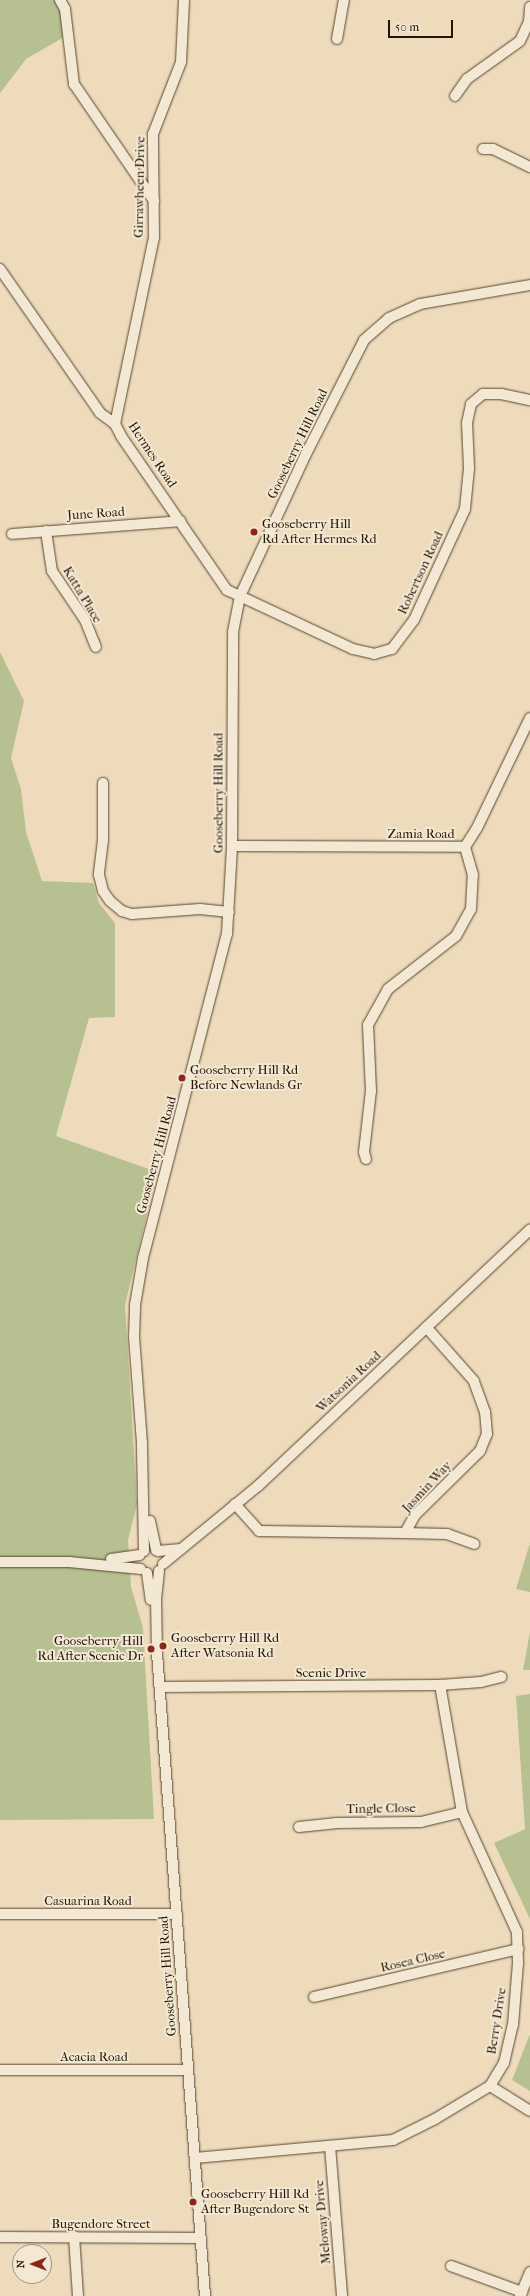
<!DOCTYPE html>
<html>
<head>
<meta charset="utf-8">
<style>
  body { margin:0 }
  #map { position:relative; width:530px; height:2296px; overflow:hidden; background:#eddbbb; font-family:"IM FELL French Canon",serif }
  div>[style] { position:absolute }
  .green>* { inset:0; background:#b7c091 }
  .roads { filter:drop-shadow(0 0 1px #574533) drop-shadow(0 0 1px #574533) }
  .minor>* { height:10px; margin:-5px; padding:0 5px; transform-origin:5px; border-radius:5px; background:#f3e8d3 }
  .dots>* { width:11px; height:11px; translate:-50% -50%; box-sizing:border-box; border:2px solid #f3e8d3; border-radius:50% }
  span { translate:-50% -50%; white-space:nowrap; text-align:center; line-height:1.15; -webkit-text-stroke:4px #f3e8d3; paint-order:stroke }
  .street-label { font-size:13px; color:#251306 }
  .poi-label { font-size:13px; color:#251306 }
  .left { translate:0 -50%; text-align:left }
  .right { translate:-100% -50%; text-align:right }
  .north { position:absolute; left:12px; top:2244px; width:40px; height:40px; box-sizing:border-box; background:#f3e8d3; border:1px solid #a19381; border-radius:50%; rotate:270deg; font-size:11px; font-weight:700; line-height:16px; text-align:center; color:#251306 }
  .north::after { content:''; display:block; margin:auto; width:14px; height:18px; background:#8f2418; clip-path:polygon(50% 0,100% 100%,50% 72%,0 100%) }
  .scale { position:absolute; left:388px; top:20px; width:65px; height:18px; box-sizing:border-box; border:2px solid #251306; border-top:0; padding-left:5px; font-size:12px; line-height:14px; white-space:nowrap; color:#251306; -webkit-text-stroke:3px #f3e8d3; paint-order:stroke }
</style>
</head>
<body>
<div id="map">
  <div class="green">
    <div style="clip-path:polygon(0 0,56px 0,62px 11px,64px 37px,26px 59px,0 93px)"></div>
    <div style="clip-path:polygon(0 652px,24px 701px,11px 758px,21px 789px,26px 832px,42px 881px,93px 883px,99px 903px,115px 923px,115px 1017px,89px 1018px,56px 1136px,157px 1172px,125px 1305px,137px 1504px,128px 1540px,131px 1587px,143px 1628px,154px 1819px,0 1820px)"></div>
    <div style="clip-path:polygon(530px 1543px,530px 1592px,516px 1589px)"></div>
    <div style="clip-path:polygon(530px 1632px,530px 1670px,523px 1670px)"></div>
    <div style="clip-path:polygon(530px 1694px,530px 1919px,494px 1843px,525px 1829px,516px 1696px)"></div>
    <div style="clip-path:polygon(530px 2034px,530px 2091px,512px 2080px)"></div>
  </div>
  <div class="roads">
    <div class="minor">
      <div style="left:60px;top:0;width:10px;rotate:61deg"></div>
      <div style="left:65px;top:9px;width:76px;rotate:83.2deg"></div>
      <div style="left:74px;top:84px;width:142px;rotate:55.6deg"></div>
      <div style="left:337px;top:39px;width:40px;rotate:-80deg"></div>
      <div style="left:455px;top:96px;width:21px;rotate:-55deg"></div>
      <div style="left:467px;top:79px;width:65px;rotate:-35.6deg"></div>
      <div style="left:520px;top:41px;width:21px;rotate:-65deg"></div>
      <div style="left:529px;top:22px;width:15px;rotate:-86deg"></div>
      <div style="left:483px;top:149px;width:10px"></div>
      <div style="left:493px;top:149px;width:41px;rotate:25.9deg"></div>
      <div style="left:0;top:269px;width:175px;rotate:55.2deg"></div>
      <div style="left:100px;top:413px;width:19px;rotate:36deg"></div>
      <div style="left:115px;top:424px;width:13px;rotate:63deg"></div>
      <div style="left:121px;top:436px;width:187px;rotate:55.5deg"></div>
      <div style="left:227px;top:590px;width:139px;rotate:25.1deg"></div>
      <div style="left:353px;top:649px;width:22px;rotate:13deg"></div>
      <div style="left:374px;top:654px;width:19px;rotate:-16deg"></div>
      <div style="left:392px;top:649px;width:36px;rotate:-53deg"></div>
      <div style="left:414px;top:620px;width:122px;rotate:-65.3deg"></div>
      <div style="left:465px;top:509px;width:41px;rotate:-84.4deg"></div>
      <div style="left:469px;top:468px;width:45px;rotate:-92.5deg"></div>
      <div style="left:467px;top:423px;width:19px;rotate:-78deg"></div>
      <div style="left:471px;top:404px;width:16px;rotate:-40deg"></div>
      <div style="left:483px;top:394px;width:18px"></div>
      <div style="left:501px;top:394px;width:30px;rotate:12deg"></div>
      <div style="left:115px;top:424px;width:190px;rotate:-78.2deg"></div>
      <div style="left:154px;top:238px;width:104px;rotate:-90.6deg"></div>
      <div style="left:153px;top:134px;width:77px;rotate:-68.7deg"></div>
      <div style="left:181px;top:62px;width:62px;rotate:-87.2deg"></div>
      <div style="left:46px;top:531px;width:40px;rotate:81.5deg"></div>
      <div style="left:52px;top:571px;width:59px;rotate:56deg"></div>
      <div style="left:85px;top:620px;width:29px;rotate:68deg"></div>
      <div style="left:12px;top:534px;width:169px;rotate:-4.4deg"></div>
      <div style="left:103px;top:783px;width:57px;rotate:90deg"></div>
      <div style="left:103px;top:840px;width:35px;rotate:97deg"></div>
      <div style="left:99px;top:875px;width:16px;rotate:76deg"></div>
      <div style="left:103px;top:891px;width:12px;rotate:55deg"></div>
      <div style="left:110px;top:901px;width:16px;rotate:40deg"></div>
      <div style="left:122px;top:911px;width:10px;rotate:17deg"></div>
      <div style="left:132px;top:914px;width:68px;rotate:-4.2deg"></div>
      <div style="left:200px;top:909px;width:29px;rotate:6deg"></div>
      <div style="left:232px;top:846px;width:233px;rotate:0.2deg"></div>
      <div style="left:465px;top:847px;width:22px;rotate:-58deg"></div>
      <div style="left:477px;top:828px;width:122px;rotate:-64.3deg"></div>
      <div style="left:366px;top:1159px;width:7px;rotate:-106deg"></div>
      <div style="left:364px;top:1152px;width:61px;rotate:-83.5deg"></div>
      <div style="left:371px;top:1091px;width:66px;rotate:-92.6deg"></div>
      <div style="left:368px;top:1025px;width:41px;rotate:-60.9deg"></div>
      <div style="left:388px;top:989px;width:86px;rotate:-37.9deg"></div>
      <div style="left:456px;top:936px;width:31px;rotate:-61deg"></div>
      <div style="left:471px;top:909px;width:34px;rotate:-87deg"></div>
      <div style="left:473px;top:875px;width:29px;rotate:-106deg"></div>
      <div style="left:235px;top:1504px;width:36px;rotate:48deg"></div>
      <div style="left:259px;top:1531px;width:146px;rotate:0.8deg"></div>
      <div style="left:405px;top:1533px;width:21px;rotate:-61deg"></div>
      <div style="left:415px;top:1515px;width:91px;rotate:-44.6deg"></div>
      <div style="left:480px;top:1451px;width:18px;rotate:-68deg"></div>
      <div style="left:487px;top:1434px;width:22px;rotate:-95deg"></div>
      <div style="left:485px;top:1412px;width:33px;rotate:-110deg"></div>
      <div style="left:474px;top:1381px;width:72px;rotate:-131.6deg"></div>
      <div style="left:150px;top:1521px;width:30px;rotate:78deg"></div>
      <div style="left:405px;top:1533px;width:42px;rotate:1.4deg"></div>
      <div style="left:447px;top:1534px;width:29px;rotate:20deg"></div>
      <div style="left:144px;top:1551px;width:108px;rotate:-91.1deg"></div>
      <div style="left:142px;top:1443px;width:106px;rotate:-94.3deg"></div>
      <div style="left:134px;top:1337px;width:32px;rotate:-88deg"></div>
      <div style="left:135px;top:1305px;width:48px;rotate:-80.3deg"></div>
      <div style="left:143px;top:1258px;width:335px;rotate:-75.5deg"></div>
      <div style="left:227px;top:934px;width:88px;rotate:-86.7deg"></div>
      <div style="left:232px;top:846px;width:214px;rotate:-89.7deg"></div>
      <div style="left:233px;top:632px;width:37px;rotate:-79deg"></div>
      <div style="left:240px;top:596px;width:157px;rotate:-65.1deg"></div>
      <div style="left:306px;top:454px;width:128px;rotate:-63deg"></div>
      <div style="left:364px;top:340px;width:33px;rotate:-41deg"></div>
      <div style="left:389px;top:318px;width:34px;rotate:-24deg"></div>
      <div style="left:420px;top:304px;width:112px;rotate:-9.8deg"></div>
      <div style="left:158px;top:1551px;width:23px;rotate:-5deg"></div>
      <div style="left:111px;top:1559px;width:29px;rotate:-8deg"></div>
      <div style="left:0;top:1562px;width:69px"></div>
      <div style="left:69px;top:1562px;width:72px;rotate:5.6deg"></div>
      <div style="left:163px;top:1564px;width:123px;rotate:-39.4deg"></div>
      <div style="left:258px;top:1486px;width:374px;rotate:-43.3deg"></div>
      <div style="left:159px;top:1571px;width:27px;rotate:96deg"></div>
      <div style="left:156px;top:1598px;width:55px;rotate:89deg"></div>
      <div style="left:157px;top:1653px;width:645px;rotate:85.73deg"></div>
      <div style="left:147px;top:1573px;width:27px;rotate:82deg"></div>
      <div style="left:160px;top:1687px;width:280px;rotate:-0.4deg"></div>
      <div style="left:440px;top:1685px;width:41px;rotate:-4.2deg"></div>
      <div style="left:481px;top:1682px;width:21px;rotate:-14deg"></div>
      <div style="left:299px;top:1827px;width:36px;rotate:-6deg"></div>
      <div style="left:335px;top:1823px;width:86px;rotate:-0.7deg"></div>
      <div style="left:421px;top:1822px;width:42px;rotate:-13.7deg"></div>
      <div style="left:0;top:1914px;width:177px"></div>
      <div style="left:314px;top:1997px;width:210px;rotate:-13.2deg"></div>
      <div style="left:0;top:2070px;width:188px"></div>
      <div style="left:490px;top:2086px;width:47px;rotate:32deg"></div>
      <div style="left:330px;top:2146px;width:150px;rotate:85.4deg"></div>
      <div style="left:195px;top:2158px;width:199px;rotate:-5.2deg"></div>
      <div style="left:393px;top:2140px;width:47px;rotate:-26.6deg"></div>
      <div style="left:435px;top:2119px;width:64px;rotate:-31deg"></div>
      <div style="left:490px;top:2086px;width:27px;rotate:-59deg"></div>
      <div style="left:504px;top:2063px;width:39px;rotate:-77deg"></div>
      <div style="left:513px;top:2025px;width:62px;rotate:-85.4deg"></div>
      <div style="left:518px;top:1963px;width:31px;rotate:-92deg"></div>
      <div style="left:517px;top:1932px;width:132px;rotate:-114.6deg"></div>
      <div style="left:462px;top:1812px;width:129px;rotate:-99.8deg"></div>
      <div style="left:74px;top:2236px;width:60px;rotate:86.2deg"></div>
      <div style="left:0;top:2237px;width:201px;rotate:0.3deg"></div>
      <div style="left:451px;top:2266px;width:76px;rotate:20.1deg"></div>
      <div style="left:520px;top:2296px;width:26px;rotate:-67deg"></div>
    </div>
  </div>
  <div class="dots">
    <div style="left:254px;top:532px;background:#8f2418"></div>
    <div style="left:182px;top:1078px;background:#8f2418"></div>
    <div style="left:163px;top:1646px;background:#8f2418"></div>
    <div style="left:151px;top:1649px;background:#8f2418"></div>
    <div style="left:193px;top:2202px;background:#8f2418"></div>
  </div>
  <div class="street-label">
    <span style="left:140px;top:187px;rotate:-89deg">Girrawheen Drive</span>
    <span style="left:298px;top:444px;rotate:-64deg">Gooseberry Hill Road</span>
    <span style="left:152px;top:455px;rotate:56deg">Hermes Road</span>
    <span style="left:96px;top:514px;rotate:-4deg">June Road</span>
    <span style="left:421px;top:573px;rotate:-65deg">Robertson Road</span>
    <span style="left:82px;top:595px;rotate:59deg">Katta Place</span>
    <span style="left:219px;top:793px;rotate:-90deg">Gooseberry Hill Road</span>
    <span style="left:421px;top:834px">Zamia Road</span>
    <span style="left:157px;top:1155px;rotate:-75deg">Gooseberry Hill Road</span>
    <span style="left:349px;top:1382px;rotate:-43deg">Watsonia Road</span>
    <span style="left:427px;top:1487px;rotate:-47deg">Jasmin Way</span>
    <span style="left:331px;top:1673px">Scenic Drive</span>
    <span style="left:381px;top:1809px;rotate:-1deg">Tingle Close</span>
    <span style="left:88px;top:1901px">Casuarina Road</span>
    <span style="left:413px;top:1961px;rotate:-13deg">Rosea Close</span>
    <span style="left:168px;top:1976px;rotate:-94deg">Gooseberry Hill Road</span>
    <span style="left:497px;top:2021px;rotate:-81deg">Berry Drive</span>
    <span style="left:94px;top:2057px">Acacia Road</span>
    <span style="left:323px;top:2222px;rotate:-95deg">Meloway Drive</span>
    <span style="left:101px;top:2224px">Bugendore Street</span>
  </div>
  <div class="poi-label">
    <span class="left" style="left:262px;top:532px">Gooseberry Hill<br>Rd After Hermes Rd</span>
    <span class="left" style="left:190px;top:1078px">Gooseberry Hill Rd<br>Before Newlands Gr</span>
    <span class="left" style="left:171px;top:1646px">Gooseberry Hill Rd<br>After Watsonia Rd</span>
    <span class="right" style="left:143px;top:1649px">Gooseberry Hill<br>Rd After Scenic Dr</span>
    <span class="left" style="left:201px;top:2202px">Gooseberry Hill Rd<br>After Bugendore St</span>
  </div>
  <div class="north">N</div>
  <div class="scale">50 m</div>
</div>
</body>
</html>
